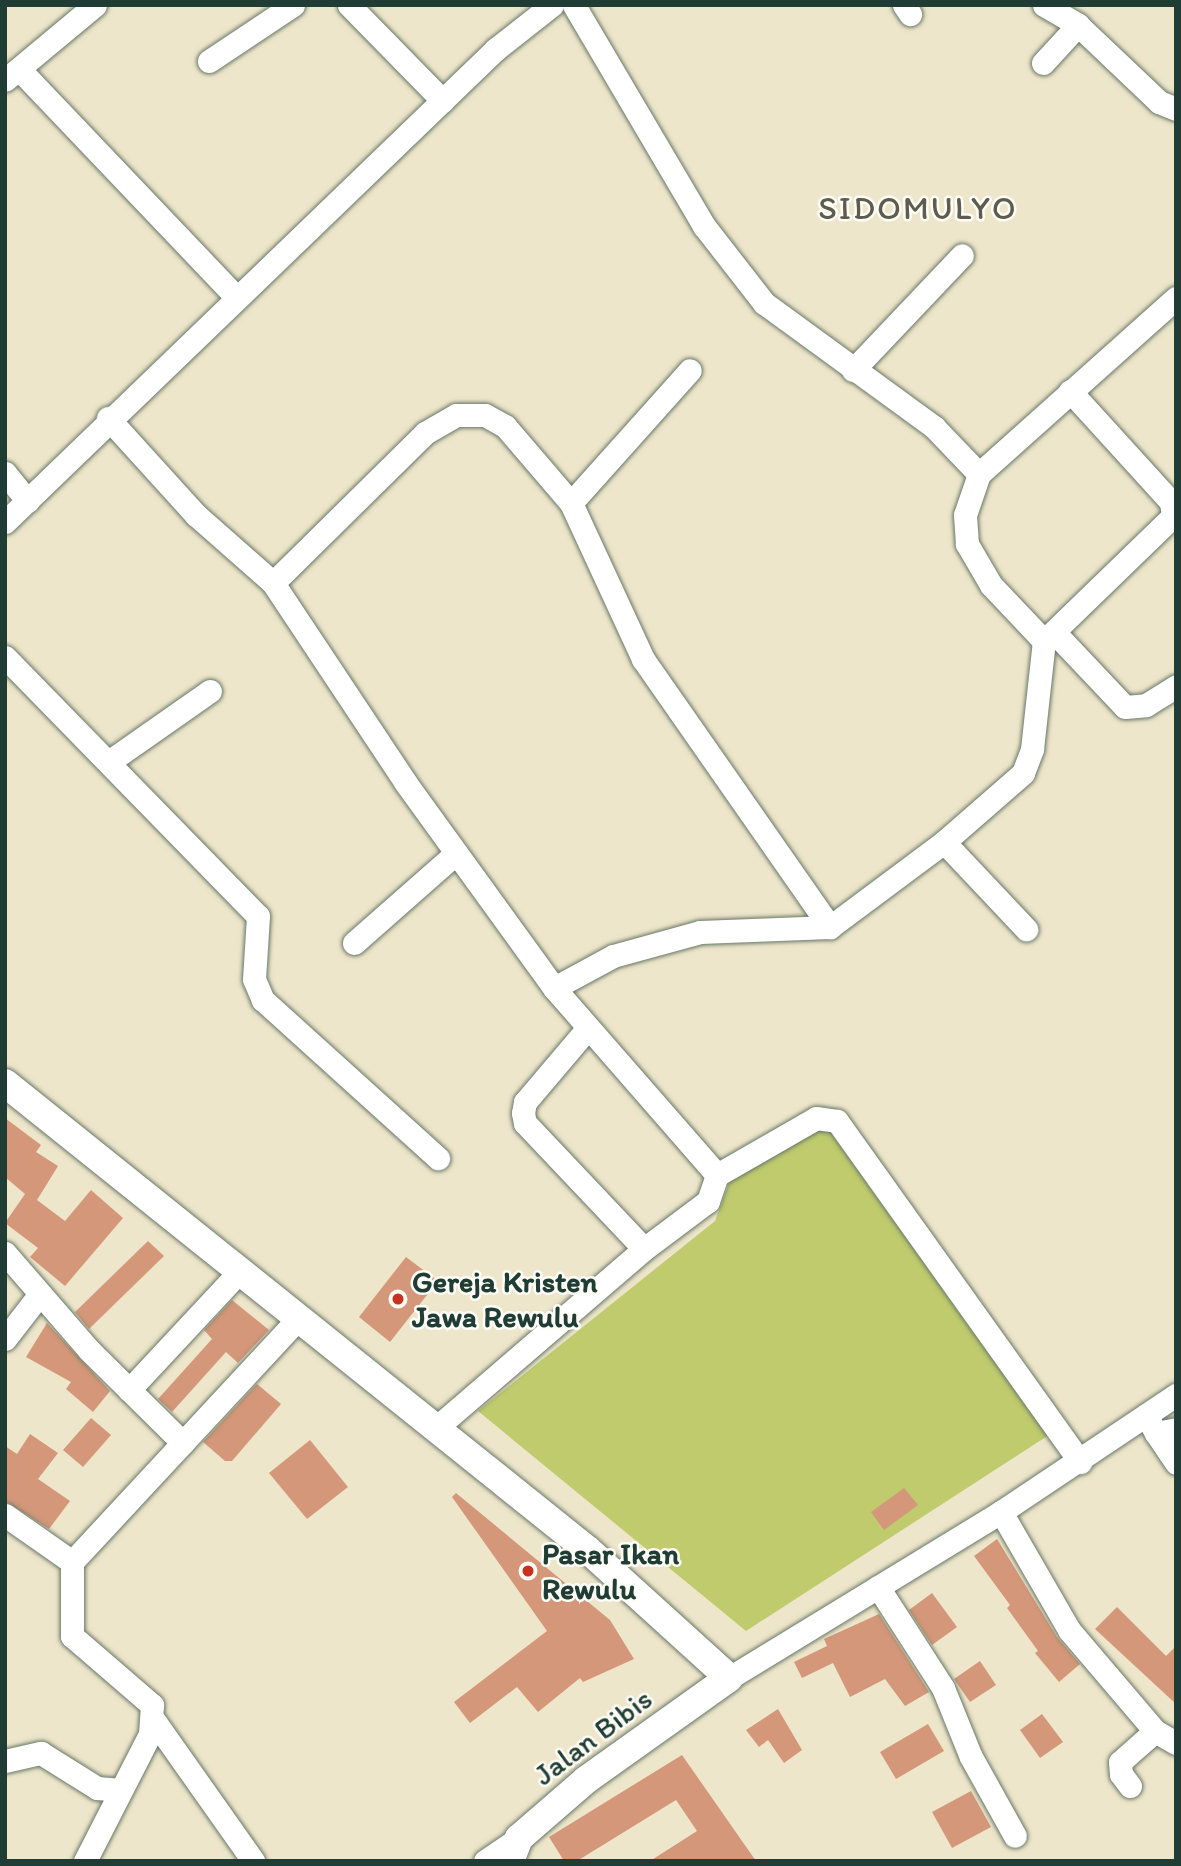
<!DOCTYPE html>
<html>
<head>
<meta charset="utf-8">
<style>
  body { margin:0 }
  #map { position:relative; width:1181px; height:1866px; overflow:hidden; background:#eee6ca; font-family:Itim,sans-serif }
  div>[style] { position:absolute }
  .green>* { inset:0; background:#bfcb6d }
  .building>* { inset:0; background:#d49779 }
  .roads { filter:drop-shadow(0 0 2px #677868) drop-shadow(0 0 2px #677868) }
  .minor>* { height:23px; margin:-11.5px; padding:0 11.5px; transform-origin:11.5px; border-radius:11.5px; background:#fff }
  .major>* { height:28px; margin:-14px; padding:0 14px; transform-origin:14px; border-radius:14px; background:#fff }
  .dots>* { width:19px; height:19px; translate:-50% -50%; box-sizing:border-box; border:4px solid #fdfcf7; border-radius:50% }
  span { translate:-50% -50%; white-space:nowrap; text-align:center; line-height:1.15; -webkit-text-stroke:5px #fdfcf7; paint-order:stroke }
  .poi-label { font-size:30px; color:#1f3d34; font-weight:700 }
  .left { translate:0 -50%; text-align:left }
  .street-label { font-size:30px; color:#1f3d34 }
  .quarter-label { font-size:33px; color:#5e5c4c; letter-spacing:2px }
  .frame { position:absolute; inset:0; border:7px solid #1f3d34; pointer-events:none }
</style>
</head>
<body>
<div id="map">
  <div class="green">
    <div style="clip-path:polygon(818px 1113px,1049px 1435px,746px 1631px,478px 1411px,715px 1221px,734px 1170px)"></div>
  </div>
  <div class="building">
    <div style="clip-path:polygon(5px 1118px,41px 1145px,36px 1152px,58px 1166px,37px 1200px,65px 1221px,91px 1190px,123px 1218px,65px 1286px,30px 1257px,38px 1248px,5px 1223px,25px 1194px,5px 1177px)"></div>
    <div style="clip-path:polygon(148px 1241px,164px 1256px,89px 1329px,75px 1312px)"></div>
    <div style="clip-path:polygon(406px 1257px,438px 1281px,390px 1342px,359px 1317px)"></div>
    <div style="clip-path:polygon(232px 1300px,269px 1330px,238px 1363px,226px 1352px,172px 1412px,158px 1399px,212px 1339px,204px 1330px)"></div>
    <div style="clip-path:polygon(47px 1323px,110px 1391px,93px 1412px,66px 1389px,71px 1382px,26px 1357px)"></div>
    <div style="clip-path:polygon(257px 1384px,281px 1404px,232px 1461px,225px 1461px,203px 1442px)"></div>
    <div style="clip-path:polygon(91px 1418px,111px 1435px,83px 1467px,63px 1450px)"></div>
    <div style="clip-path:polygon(30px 1434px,58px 1453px,38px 1479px,70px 1501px,49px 1529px,5px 1501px,5px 1446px,17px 1454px)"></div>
    <div style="clip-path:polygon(310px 1440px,348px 1487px,307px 1519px,269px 1473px)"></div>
    <div style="clip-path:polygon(904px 1488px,918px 1505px,884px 1530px,871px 1512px)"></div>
    <div style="clip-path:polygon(456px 1493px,610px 1620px,634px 1659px,583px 1682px,580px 1678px,538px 1712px,517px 1687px,470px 1723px,454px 1702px,547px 1631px,452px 1497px)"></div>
    <div style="clip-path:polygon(997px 1539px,1057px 1637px,1080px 1664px,1059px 1682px,1035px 1653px,1038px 1651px,1007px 1608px,1010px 1605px,974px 1556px)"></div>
    <div style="clip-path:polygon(932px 1593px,957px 1627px,932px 1645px,909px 1610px)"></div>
    <div style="clip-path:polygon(1117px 1607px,1166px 1656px,1176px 1646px,1176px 1704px,1095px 1629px)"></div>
    <div style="clip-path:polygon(879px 1614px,929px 1692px,905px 1706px,885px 1679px,850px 1697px,833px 1663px,802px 1678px,794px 1662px,827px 1646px,824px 1639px)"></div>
    <div style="clip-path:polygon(980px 1661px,996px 1685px,970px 1702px,954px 1679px)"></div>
    <div style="clip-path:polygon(778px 1709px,802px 1750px,784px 1763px,768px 1740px,759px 1747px,746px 1730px)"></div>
    <div style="clip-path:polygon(1042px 1714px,1063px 1742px,1040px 1758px,1020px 1730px)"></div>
    <div style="clip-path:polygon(928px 1724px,944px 1751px,896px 1779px,880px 1752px)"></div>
    <div style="clip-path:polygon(682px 1755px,756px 1861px,650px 1861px,697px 1831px,676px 1800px,577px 1861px,564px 1861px,549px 1837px)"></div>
    <div style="clip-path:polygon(971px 1791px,991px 1827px,952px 1848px,932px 1812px)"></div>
  </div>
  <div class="roads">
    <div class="minor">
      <div style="left:349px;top:5px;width:134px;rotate:45.6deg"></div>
      <div style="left:904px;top:5px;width:11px;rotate:56deg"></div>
      <div style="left:1044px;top:5px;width:39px;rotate:30deg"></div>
      <div style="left:1078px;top:25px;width:112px;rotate:43.5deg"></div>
      <div style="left:1159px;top:102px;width:18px;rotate:22deg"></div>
      <div style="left:209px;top:61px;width:101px;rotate:-33.7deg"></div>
      <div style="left:1043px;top:63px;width:52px;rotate:-47.4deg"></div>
      <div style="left:19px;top:69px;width:315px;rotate:46.4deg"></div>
      <div style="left:5px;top:80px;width:117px;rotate:-39.8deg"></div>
      <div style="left:853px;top:370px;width:158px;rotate:-46.5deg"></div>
      <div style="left:108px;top:418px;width:131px;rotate:47.8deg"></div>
      <div style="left:196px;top:515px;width:103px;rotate:41.4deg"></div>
      <div style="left:273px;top:583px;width:239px;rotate:56.4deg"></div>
      <div style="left:405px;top:782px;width:254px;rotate:54.1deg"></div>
      <div style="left:554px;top:988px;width:248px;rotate:48.9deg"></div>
      <div style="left:717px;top:1175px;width:28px;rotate:109deg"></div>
      <div style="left:708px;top:1201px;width:80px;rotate:143.1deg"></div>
      <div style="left:644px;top:1249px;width:276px;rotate:139.3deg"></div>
      <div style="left:5px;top:473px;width:36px;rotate:51deg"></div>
      <div style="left:979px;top:474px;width:264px;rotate:-41.8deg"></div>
      <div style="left:571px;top:503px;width:178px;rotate:-48.2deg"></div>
      <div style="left:5px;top:522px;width:682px;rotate:-43.93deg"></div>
      <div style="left:496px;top:49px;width:71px;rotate:-38.2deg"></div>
      <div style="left:273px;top:583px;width:214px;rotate:-44.6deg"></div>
      <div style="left:425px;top:433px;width:36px;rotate:-30deg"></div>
      <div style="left:456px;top:415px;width:29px"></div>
      <div style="left:485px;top:415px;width:23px;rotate:29deg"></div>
      <div style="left:505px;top:426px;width:101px;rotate:49.4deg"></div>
      <div style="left:571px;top:503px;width:172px;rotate:65.2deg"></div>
      <div style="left:643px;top:659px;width:327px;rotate:55.1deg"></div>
      <div style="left:1054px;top:632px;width:103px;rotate:46.6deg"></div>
      <div style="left:1125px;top:707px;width:21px;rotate:-5deg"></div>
      <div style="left:1146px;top:705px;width:36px;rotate:-32deg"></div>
      <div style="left:1044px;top:641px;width:180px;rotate:-44.1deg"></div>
      <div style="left:1173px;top:516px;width:14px;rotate:-98deg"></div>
      <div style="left:1171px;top:502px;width:150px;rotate:-132.3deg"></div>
      <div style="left:5px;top:657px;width:362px;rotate:45.7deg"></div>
      <div style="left:258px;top:916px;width:63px;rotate:93.6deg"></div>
      <div style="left:254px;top:979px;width:23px;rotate:67deg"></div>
      <div style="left:263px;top:1000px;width:236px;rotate:42.1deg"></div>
      <div style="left:110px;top:761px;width:122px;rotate:-35deg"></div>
      <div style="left:944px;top:842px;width:120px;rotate:46.7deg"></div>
      <div style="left:354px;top:943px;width:136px;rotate:-41.4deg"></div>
      <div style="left:554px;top:988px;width:67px;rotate:-28.5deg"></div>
      <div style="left:613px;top:956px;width:90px;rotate:-15.4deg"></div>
      <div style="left:700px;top:932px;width:130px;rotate:-2.2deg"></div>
      <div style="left:830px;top:927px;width:142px;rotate:-36.7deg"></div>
      <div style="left:944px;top:842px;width:105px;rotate:-41.1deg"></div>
      <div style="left:1023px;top:773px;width:26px;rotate:-69deg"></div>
      <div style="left:1032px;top:749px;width:109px;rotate:-83.7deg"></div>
      <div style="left:1044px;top:641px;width:77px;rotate:-133.4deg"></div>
      <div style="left:991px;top:585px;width:48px;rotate:-120.3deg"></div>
      <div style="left:967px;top:544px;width:29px;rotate:-94deg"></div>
      <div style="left:965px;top:515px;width:43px;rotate:-71.1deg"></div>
      <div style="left:979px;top:474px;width:65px;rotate:-133.8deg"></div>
      <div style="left:934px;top:427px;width:210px;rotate:-143.9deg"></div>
      <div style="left:764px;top:303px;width:98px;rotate:-127.9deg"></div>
      <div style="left:704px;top:226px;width:256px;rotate:-120.5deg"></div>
      <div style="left:587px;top:1029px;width:96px;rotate:130.3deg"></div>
      <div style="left:525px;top:1102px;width:11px;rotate:100deg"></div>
      <div style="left:523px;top:1113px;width:10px;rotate:79deg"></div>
      <div style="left:525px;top:1123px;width:173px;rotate:46.6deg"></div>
      <div style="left:717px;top:1175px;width:114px;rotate:-29.9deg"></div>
      <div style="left:816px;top:1118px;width:21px;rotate:8deg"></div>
      <div style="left:837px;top:1121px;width:419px;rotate:54.5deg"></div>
      <div style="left:5px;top:1253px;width:128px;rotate:49.1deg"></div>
      <div style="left:89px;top:1350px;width:132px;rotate:44.7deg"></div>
      <div style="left:5px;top:1339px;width:56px;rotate:-52.3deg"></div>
      <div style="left:129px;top:1390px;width:161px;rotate:-47deg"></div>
      <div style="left:1146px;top:1415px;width:21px;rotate:61deg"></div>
      <div style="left:1156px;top:1433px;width:20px;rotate:-11deg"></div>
      <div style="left:1156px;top:1433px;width:36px;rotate:56deg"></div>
      <div style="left:1001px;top:1512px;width:136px;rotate:60deg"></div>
      <div style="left:1069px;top:1630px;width:133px;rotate:49.6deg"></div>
      <div style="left:1155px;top:1731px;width:24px;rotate:30deg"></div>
      <div style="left:5px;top:1515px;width:82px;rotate:35deg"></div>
      <div style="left:72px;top:1562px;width:74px;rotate:90deg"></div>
      <div style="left:72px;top:1636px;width:106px;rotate:40.8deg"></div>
      <div style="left:152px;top:1705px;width:29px;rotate:94deg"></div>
      <div style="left:150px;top:1734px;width:143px;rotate:117.1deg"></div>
      <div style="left:72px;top:1562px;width:332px;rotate:-47.1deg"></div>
      <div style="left:878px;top:1587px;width:120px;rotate:57.2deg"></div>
      <div style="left:943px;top:1688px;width:74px;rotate:67.9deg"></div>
      <div style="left:971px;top:1757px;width:90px;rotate:60.9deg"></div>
      <div style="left:729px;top:1678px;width:319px;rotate:-31.4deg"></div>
      <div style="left:1001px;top:1512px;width:211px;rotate:-33.8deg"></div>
      <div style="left:153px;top:1719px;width:174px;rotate:54.8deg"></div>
      <div style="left:5px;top:1761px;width:37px;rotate:-13deg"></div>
      <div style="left:41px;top:1753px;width:66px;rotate:32deg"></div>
      <div style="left:97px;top:1788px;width:21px;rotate:5deg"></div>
      <div style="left:1130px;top:1786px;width:15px;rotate:-127deg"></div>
      <div style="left:1121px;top:1774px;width:12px;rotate:-95deg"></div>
      <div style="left:1120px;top:1762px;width:47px;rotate:-41.5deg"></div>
      <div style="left:485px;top:1861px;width:41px;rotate:-34.1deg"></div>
    </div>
    <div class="major">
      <div style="left:5px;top:1083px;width:747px;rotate:38.7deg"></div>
      <div style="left:588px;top:1550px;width:190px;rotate:42.2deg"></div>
      <div style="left:729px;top:1678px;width:176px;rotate:144.5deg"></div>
      <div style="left:586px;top:1780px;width:89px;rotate:139.1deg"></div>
      <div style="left:519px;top:1838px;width:25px;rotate:111deg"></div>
    </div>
  </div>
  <div class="dots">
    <div style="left:398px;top:1299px;background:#c8321e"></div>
    <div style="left:528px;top:1571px;background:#c8321e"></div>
  </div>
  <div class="poi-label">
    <span class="left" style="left:412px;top:1299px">Gereja Kristen<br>Jawa Rewulu</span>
    <span class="left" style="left:542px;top:1571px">Pasar Ikan<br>Rewulu</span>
  </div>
  <div class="street-label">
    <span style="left:593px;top:1737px;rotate:-37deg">Jalan Bibis</span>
  </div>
  <div class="quarter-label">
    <span style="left:918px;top:208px">SIDOMULYO</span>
  </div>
  <div class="frame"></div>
</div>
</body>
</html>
